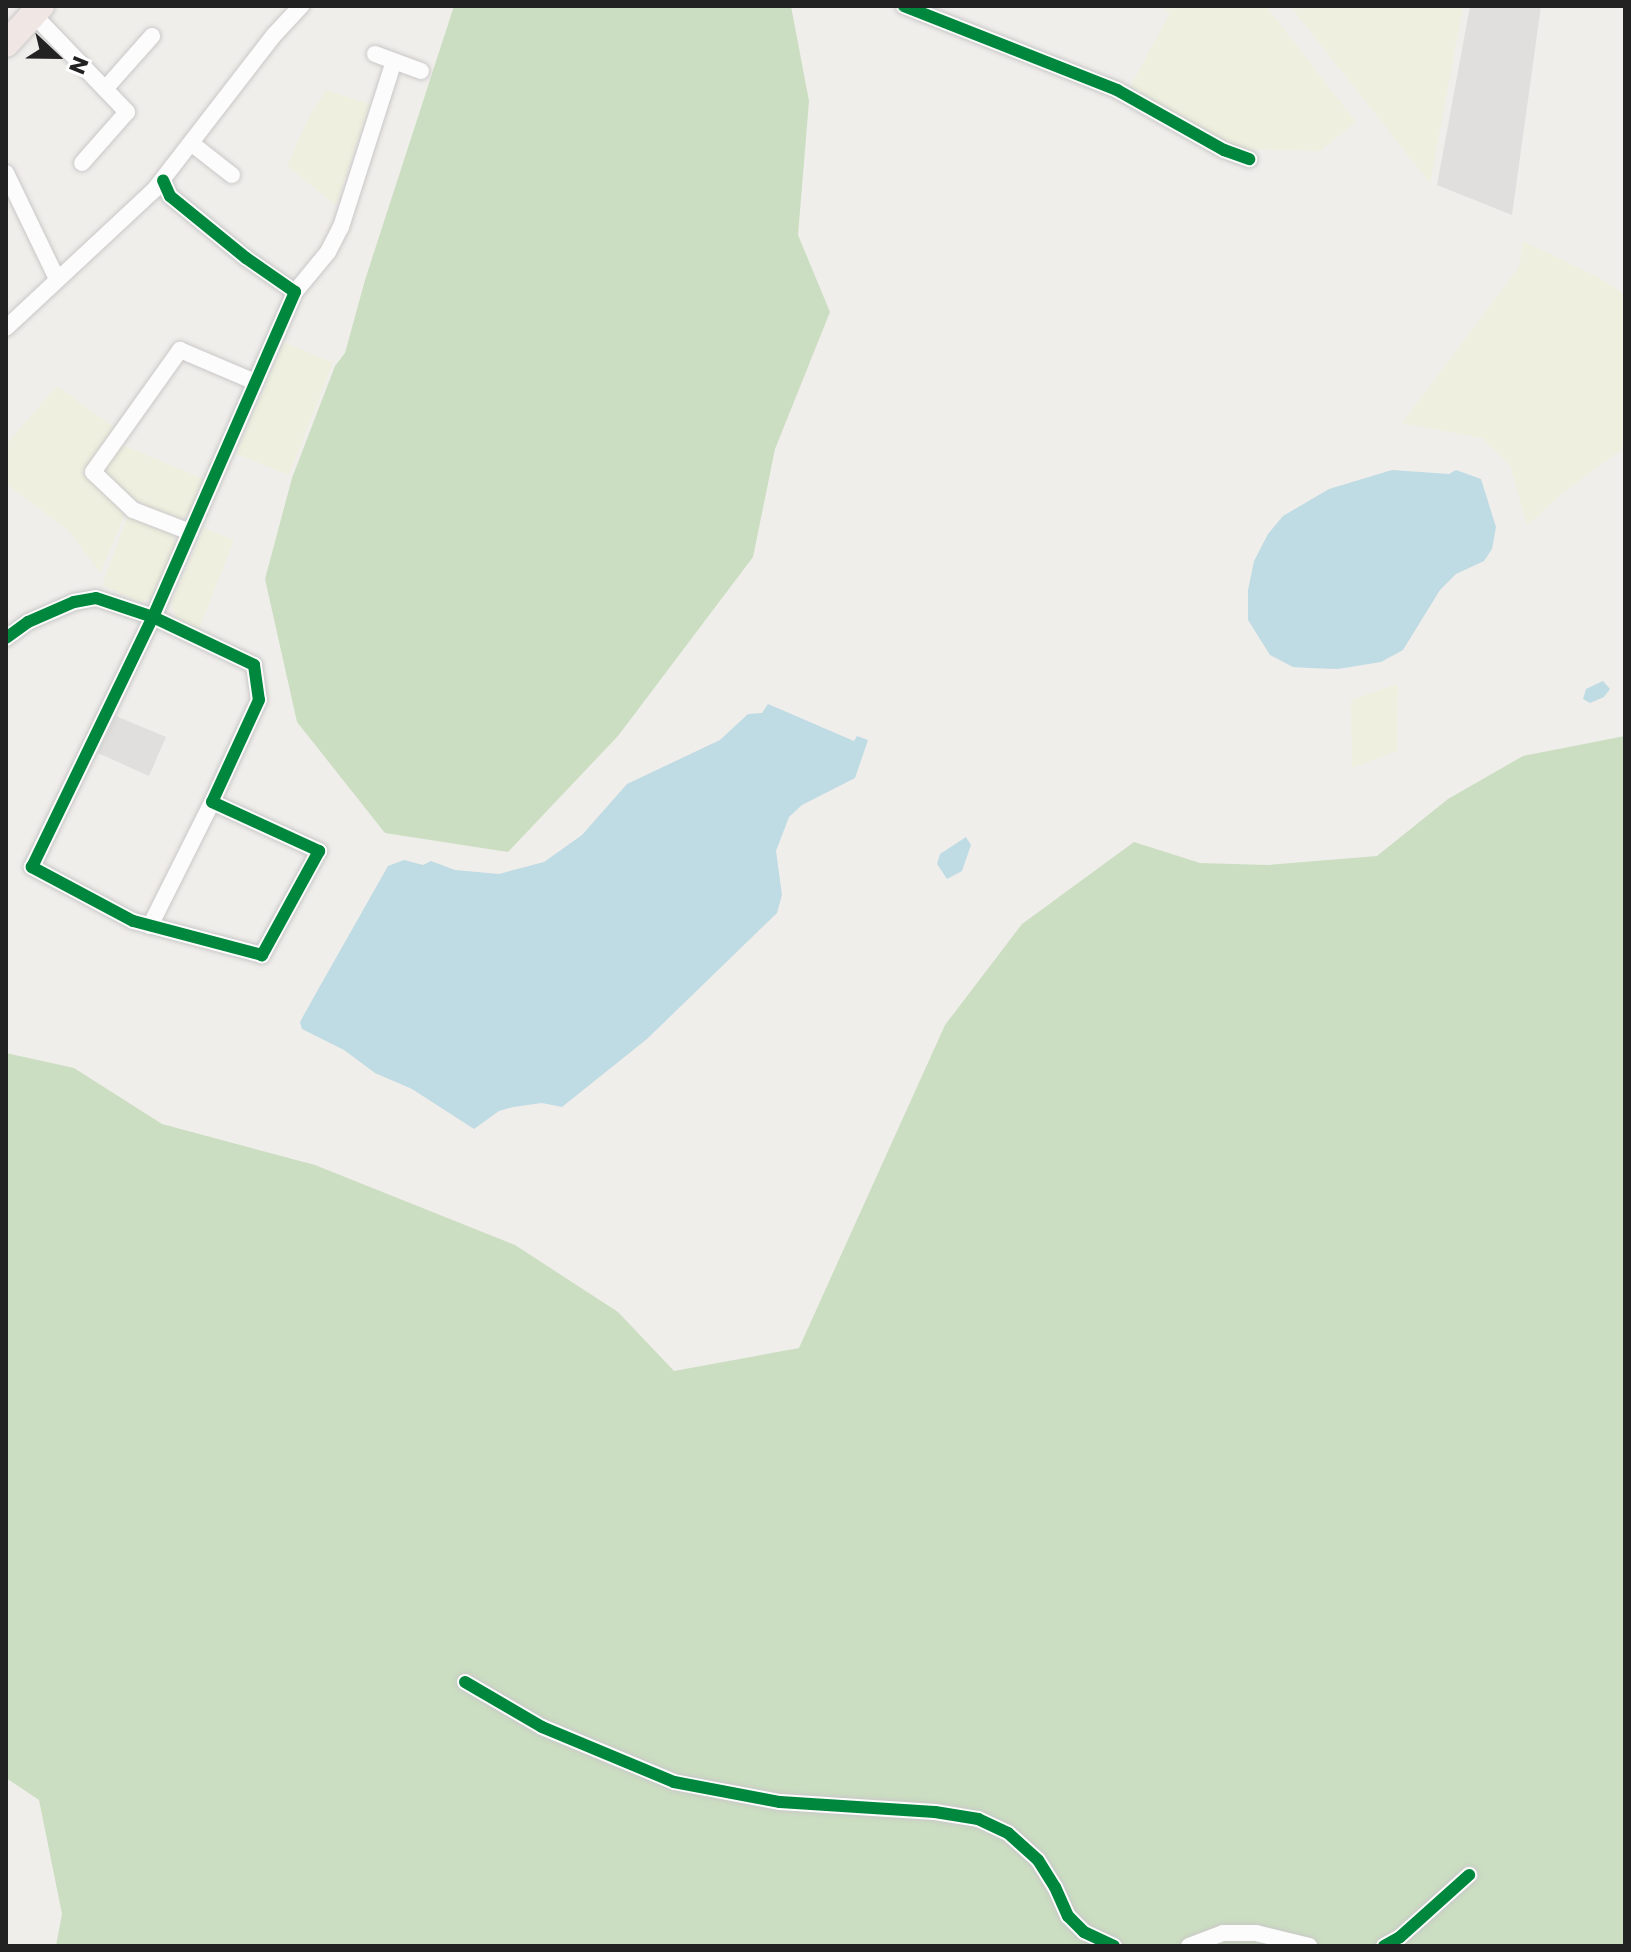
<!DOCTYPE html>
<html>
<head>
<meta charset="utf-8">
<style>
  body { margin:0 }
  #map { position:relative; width:1631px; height:1952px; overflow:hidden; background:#f0eeeb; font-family:Poppins,sans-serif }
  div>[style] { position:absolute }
  .farmland>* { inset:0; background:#efefdf }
  .forest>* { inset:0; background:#cbdec1 }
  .parking>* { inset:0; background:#e0dfde }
  .water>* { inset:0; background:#bfdbe3 }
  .roads { filter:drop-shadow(0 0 2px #c9c8c7) drop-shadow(0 0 2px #c9c8c7) }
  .minor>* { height:16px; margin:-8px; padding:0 8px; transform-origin:8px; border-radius:8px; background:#fdfcfc }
  .trunk>* { height:26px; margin:-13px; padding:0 13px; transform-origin:13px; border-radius:13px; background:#f0e6e4 }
  .cycleway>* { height:12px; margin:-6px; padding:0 6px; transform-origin:6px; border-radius:6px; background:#00873e }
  span { translate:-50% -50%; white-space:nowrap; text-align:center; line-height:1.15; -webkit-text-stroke:8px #fff; paint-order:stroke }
  .frame { position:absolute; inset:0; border:8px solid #222; pointer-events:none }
  .north { position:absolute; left:16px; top:16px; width:80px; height:80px; -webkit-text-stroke:6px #fff; paint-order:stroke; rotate:112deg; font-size:22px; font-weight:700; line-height:32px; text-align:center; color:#222 }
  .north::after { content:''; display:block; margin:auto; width:28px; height:36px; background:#222; clip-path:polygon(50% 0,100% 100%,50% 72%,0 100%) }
</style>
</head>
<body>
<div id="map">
  <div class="farmland">
    <div style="clip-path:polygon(1161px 6px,1266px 6px,1356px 122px,1320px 151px,1242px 149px,1227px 145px,1183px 120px,1130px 87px,1170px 13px)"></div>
    <div style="clip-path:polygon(1290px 6px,1463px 6px,1430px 183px)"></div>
    <div style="clip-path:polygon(326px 90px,370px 104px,336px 205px,287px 166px,308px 119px)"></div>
    <div style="clip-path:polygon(1523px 241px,1600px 278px,1625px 295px,1625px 447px,1559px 496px,1527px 526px,1510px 465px,1482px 438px,1402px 423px,1519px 267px)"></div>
    <div style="clip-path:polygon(284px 342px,333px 363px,289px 475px,236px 454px)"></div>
    <div style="clip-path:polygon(57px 386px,114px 427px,82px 473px,125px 514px,100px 573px,69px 531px,6px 484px,8px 442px)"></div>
    <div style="clip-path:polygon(123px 445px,206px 480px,190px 515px,178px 518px,133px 499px,107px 474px,107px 465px)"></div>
    <div style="clip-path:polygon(128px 516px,172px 534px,177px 545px,153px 598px,140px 602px,102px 585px)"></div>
    <div style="clip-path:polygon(204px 528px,234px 540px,199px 629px,178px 621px,171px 604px)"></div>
    <div style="clip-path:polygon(1398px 684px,1397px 751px,1352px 768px,1351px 700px)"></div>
  </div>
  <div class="forest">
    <div style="clip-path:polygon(454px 6px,791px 6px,809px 101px,798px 235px,830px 312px,775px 449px,753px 557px,618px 736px,508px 852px,385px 833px,297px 722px,265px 579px,292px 478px,335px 366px,345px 353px,365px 280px)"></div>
    <div style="clip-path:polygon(1625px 736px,1625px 1946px,56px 1946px,62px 1914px,39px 1800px,6px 1778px,6px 1053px,74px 1068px,162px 1124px,315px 1165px,515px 1245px,618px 1312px,674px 1371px,799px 1348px,945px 1025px,1022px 924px,1134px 842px,1200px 863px,1268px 865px,1377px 856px,1448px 799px,1523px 756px)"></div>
  </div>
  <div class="parking">
    <div style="clip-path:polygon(1470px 6px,1541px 6px,1512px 215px,1437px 185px)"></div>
    <div style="clip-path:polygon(116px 716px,166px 737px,149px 776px,98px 753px)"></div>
  </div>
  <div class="water">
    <div style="clip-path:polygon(1392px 470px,1449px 474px,1456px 470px,1481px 479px,1496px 527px,1492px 549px,1484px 561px,1456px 574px,1440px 590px,1403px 650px,1381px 662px,1338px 669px,1309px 668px,1293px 667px,1270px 655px,1248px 620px,1248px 590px,1254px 561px,1268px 534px,1283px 516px,1329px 489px)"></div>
    <div style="clip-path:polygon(1603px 681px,1610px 689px,1604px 697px,1590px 703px,1583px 699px,1586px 689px)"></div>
    <div style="clip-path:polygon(768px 704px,854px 741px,857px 736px,868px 740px,855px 778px,802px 805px,789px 817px,776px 851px,782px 895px,777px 913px,647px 1039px,562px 1107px,542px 1103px,513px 1107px,499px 1111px,474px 1129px,412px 1089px,375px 1073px,344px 1050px,302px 1029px,300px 1022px,311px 1002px,388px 866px,404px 860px,423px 865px,431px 861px,455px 870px,499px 874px,544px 862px,582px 835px,627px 784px,720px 740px,748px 714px,762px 713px)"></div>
    <div style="clip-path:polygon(966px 837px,971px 845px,962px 871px,947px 879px,937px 864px,940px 854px)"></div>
  </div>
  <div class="roads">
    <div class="minor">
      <div style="left:904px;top:6px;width:229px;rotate:21.5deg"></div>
      <div style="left:1117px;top:90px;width:123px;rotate:29.3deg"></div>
      <div style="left:1224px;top:150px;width:27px;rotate:20deg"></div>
      <div style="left:33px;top:14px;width:136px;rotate:46.2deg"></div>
      <div style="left:127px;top:112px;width:68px;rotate:131.4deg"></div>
      <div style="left:375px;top:54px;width:49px;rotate:20.3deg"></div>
      <div style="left:105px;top:89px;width:71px;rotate:-48.4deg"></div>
      <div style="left:191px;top:143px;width:52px;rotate:38deg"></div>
      <div style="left:6px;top:173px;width:118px;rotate:64.3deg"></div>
      <div style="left:295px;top:292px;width:52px;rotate:-50.5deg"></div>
      <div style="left:328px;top:252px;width:28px;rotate:-63deg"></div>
      <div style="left:341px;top:227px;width:174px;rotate:-72.3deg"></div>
      <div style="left:6px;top:328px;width:204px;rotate:-43deg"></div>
      <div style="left:155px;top:189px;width:195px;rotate:-52.3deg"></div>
      <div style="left:274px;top:35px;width:40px;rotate:-47deg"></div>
      <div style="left:190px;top:532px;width:61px;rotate:-158.9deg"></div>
      <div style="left:133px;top:510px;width:55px;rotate:-136.5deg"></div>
      <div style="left:93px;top:472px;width:150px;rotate:-54.5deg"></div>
      <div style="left:180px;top:350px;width:82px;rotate:23.1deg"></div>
      <div style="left:6px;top:638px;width:27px;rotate:-36deg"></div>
      <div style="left:28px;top:622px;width:50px;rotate:-23.5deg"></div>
      <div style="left:74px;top:602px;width:22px;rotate:-10deg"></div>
      <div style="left:96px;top:598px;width:60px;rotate:18.4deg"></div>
      <div style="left:153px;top:617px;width:112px;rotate:25.4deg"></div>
      <div style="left:254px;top:665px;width:35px;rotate:82deg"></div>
      <div style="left:259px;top:700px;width:112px;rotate:114.7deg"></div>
      <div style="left:212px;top:802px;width:118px;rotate:24.6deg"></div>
      <div style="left:319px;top:851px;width:119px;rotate:118.7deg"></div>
      <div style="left:262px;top:955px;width:133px;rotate:-165.2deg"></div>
      <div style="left:133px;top:921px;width:115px;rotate:-151.9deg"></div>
      <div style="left:32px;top:867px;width:278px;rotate:-64.2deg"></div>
      <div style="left:153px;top:617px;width:355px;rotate:-66.4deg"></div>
      <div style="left:295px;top:292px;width:60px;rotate:-145.2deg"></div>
      <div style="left:246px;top:258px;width:98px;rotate:-140.8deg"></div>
      <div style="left:170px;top:196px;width:17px;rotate:-114deg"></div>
      <div style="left:150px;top:926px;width:139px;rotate:-63.4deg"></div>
      <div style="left:465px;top:1682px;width:89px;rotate:30.3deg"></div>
      <div style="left:542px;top:1727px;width:143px;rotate:22.6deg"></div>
      <div style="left:674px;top:1782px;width:108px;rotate:10.7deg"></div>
      <div style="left:780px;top:1802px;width:155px;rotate:3.7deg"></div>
      <div style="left:935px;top:1812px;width:44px;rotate:9.2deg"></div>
      <div style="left:978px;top:1819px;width:33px;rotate:25deg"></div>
      <div style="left:1008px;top:1833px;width:40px;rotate:42deg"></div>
      <div style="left:1038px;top:1860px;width:32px;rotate:58deg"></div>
      <div style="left:1055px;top:1887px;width:32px;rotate:66deg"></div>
      <div style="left:1068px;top:1916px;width:23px;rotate:45deg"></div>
      <div style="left:1084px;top:1932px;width:33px;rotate:25deg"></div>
      <div style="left:1189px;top:1946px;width:36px;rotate:-21deg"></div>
      <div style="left:1223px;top:1933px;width:33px"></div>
      <div style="left:1256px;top:1933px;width:55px;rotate:13.8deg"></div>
      <div style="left:1384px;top:1946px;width:18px;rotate:-29deg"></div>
      <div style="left:1400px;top:1937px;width:93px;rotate:-41.9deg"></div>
    </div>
    <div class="trunk">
      <div style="left:6px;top:44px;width:52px;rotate:-47.4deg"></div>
    </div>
  </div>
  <div class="cycleway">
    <div style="left:904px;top:6px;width:229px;rotate:21.5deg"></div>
    <div style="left:1117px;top:90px;width:123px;rotate:29.3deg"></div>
    <div style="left:1224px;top:150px;width:27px;rotate:20deg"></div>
    <div style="left:6px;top:638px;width:27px;rotate:-36deg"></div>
    <div style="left:28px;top:622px;width:50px;rotate:-23.5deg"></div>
    <div style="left:74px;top:602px;width:22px;rotate:-10deg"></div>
    <div style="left:96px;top:598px;width:60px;rotate:18.4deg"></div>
    <div style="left:153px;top:617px;width:112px;rotate:25.4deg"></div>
    <div style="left:254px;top:665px;width:35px;rotate:82deg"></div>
    <div style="left:259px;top:700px;width:112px;rotate:114.7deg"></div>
    <div style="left:212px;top:802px;width:118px;rotate:24.6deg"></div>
    <div style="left:319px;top:851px;width:119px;rotate:118.7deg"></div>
    <div style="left:262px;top:955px;width:133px;rotate:-165.2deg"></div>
    <div style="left:133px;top:921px;width:115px;rotate:-151.9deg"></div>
    <div style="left:32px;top:867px;width:278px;rotate:-64.2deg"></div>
    <div style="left:153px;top:617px;width:355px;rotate:-66.4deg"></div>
    <div style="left:295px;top:292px;width:60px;rotate:-145.2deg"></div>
    <div style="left:246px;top:258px;width:98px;rotate:-140.8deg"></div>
    <div style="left:170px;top:196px;width:17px;rotate:-114deg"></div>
    <div style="left:465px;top:1682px;width:89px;rotate:30.3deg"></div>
    <div style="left:542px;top:1727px;width:143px;rotate:22.6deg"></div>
    <div style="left:674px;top:1782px;width:108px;rotate:10.7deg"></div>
    <div style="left:780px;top:1802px;width:155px;rotate:3.7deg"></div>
    <div style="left:935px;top:1812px;width:44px;rotate:9.2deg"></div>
    <div style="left:978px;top:1819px;width:33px;rotate:25deg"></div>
    <div style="left:1008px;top:1833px;width:40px;rotate:42deg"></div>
    <div style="left:1038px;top:1860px;width:32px;rotate:58deg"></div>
    <div style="left:1055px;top:1887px;width:32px;rotate:66deg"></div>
    <div style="left:1068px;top:1916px;width:23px;rotate:45deg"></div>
    <div style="left:1084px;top:1932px;width:33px;rotate:25deg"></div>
    <div style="left:1384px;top:1946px;width:18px;rotate:-29deg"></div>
    <div style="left:1400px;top:1937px;width:93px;rotate:-41.9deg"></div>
  </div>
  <div class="frame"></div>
  <div class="north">N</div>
</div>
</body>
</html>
